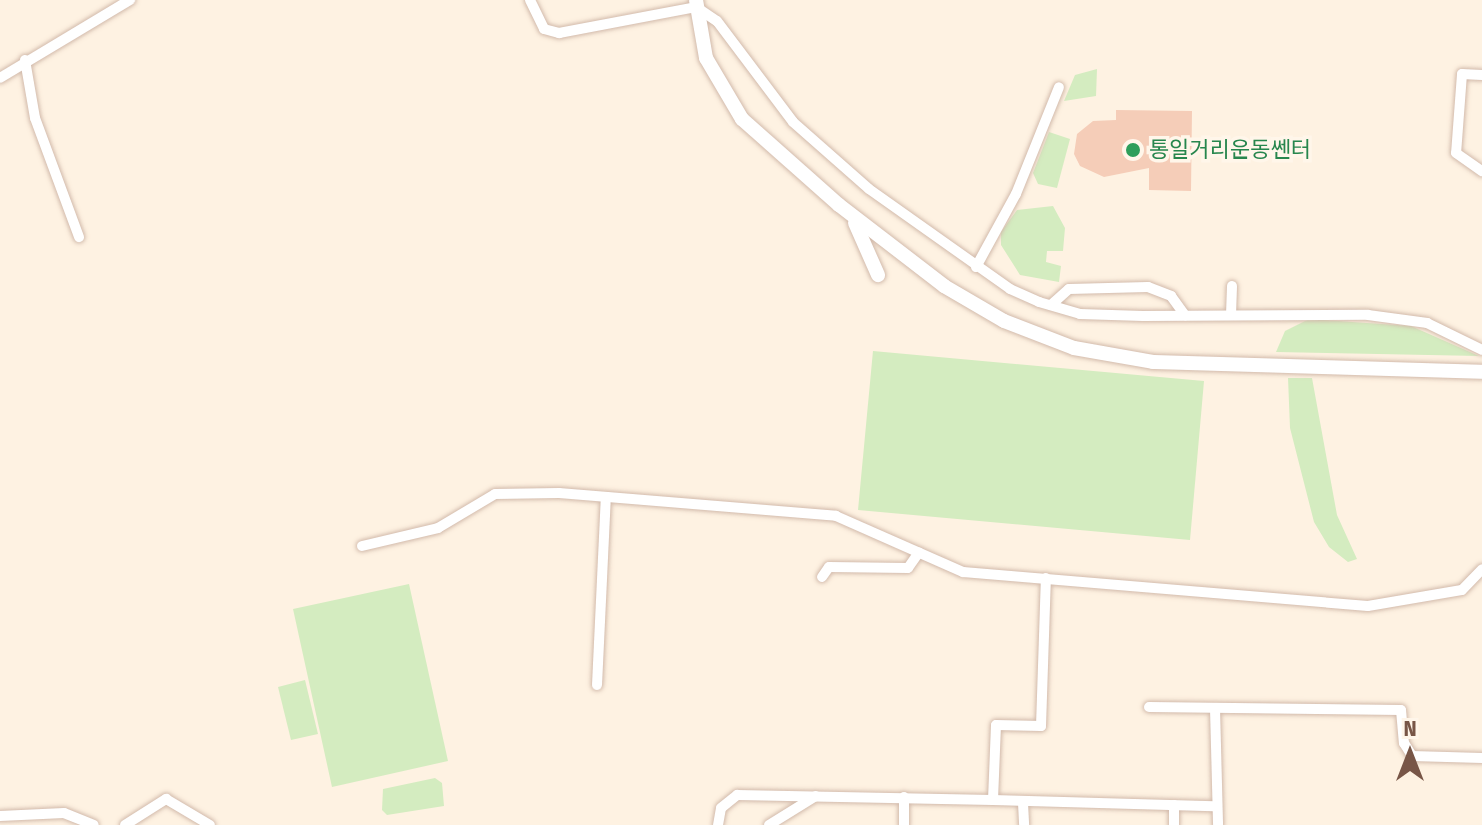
<!DOCTYPE html>
<html>
<head>
<meta charset="utf-8">
<style>
  body { margin:0 }
  #map { position:relative; width:1482px; height:825px; overflow:hidden; background:#fef2e2; font-family:"Fira Sans Condensed","Noto Sans KR",sans-serif }
  div>[style] { position:absolute }
  .green>* { inset:0; background:#d4ecc0 }
  .building>* { inset:0; background:#f5cdb8 }
  .roads { filter:drop-shadow(0 0 2px #d2baab) drop-shadow(0 0 2px #d2baab) }
  .minor>* { height:10px; margin:-5px; padding:0 5px; transform-origin:5px; border-radius:5px; background:#fff }
  .secondary>* { height:14px; margin:-7px; padding:0 7px; transform-origin:7px; border-radius:7px; background:#fff }
  .dots>* { width:22px; height:22px; translate:-50% -50%; box-sizing:border-box; border:4px solid #fff6ea; border-radius:50% }
  span { translate:-50% -50%; white-space:nowrap; text-align:center; line-height:1.15; -webkit-text-stroke:7px #fff6ea; paint-order:stroke }
  .leisure-label { font-size:22px; color:#27864d }
  .left { translate:0 -50%; text-align:left }
  .north { position:absolute; left:1370px; top:713px; width:80px; height:80px; -webkit-text-stroke:6px #fff6ea; paint-order:stroke; rotate:0deg; font-size:22px; font-weight:700; line-height:32px; text-align:center; color:#785647 }
  .north::after { content:''; display:block; margin:auto; width:28px; height:36px; background:#785647; clip-path:polygon(50% 0,100% 100%,50% 72%,0 100%) }
</style>
</head>
<body>
<div id="map">
  <div class="green">
    <div style="clip-path:polygon(1097px 69px,1096px 96px,1064px 101px,1075px 75px)"></div>
    <div style="clip-path:polygon(1049px 132px,1070px 139px,1057px 188px,1038px 184px,1033px 173px)"></div>
    <div style="clip-path:polygon(1053px 206px,1065px 228px,1063px 251px,1047px 251px,1046px 262px,1061px 266px,1059px 282px,1020px 275px,1001px 245px,1001px 232px,1017px 210px)"></div>
    <div style="clip-path:polygon(1309px 319px,1411px 326px,1479px 356px,1276px 352px,1285px 331px)"></div>
    <div style="clip-path:polygon(873px 351px,1204px 381px,1190px 540px,858px 510px)"></div>
    <div style="clip-path:polygon(1288px 378px,1312px 378px,1337px 515px,1357px 559px,1348px 562px,1329px 547px,1314px 522px,1290px 428px)"></div>
    <div style="clip-path:polygon(409px 584px,448px 761px,332px 787px,293px 609px)"></div>
    <div style="clip-path:polygon(305px 680px,318px 734px,291px 740px,278px 687px)"></div>
    <div style="clip-path:polygon(435px 778px,442px 783px,444px 806px,387px 815px,382px 810px,383px 789px)"></div>
  </div>
  <div class="building">
    <div style="clip-path:polygon(1116px 110px,1192px 111px,1191px 191px,1149px 190px,1149px 168px,1104px 177px,1080px 166px,1074px 154px,1077px 134px,1093px 121px,1116px 120px)"></div>
  </div>
  <div class="roads">
    <div class="minor">
      <div style="left:530px;top:0;width:32px;rotate:64deg"></div>
      <div style="left:544px;top:29px;width:16px;rotate:15deg"></div>
      <div style="left:559px;top:33px;width:139px;rotate:-10.7deg"></div>
      <div style="left:696px;top:7px;width:25px;rotate:34deg"></div>
      <div style="left:717px;top:21px;width:126px;rotate:53deg"></div>
      <div style="left:793px;top:122px;width:101px;rotate:41.4deg"></div>
      <div style="left:869px;top:189px;width:173px;rotate:35.3deg"></div>
      <div style="left:1010px;top:289px;width:32px;rotate:24deg"></div>
      <div style="left:1039px;top:302px;width:43px;rotate:16.3deg"></div>
      <div style="left:1080px;top:314px;width:63px;rotate:1.8deg"></div>
      <div style="left:1143px;top:316px;width:225px;rotate:-0.3deg"></div>
      <div style="left:1368px;top:315px;width:60px;rotate:7.7deg"></div>
      <div style="left:1427px;top:323px;width:61px;rotate:26.1deg"></div>
      <div style="left:25px;top:60px;width:59px;rotate:80.2deg"></div>
      <div style="left:35px;top:118px;width:127px;rotate:69.7deg"></div>
      <div style="left:1482px;top:75px;width:20px;rotate:-177deg"></div>
      <div style="left:1462px;top:74px;width:79px;rotate:94.3deg"></div>
      <div style="left:1456px;top:153px;width:32px;rotate:35deg"></div>
      <div style="left:0;top:78px;width:152px;rotate:-31deg"></div>
      <div style="left:976px;top:267px;width:83px;rotate:-61.3deg"></div>
      <div style="left:1016px;top:194px;width:115px;rotate:-68.1deg"></div>
      <div style="left:1051px;top:305px;width:24px;rotate:-42deg"></div>
      <div style="left:1069px;top:289px;width:79px;rotate:-1.5deg"></div>
      <div style="left:1148px;top:287px;width:25px;rotate:21deg"></div>
      <div style="left:1171px;top:296px;width:24px;rotate:54deg"></div>
      <div style="left:1231px;top:315px;width:29px;rotate:-88deg"></div>
      <div style="left:362px;top:546px;width:78px;rotate:-13.3deg"></div>
      <div style="left:438px;top:528px;width:66px;rotate:-30.8deg"></div>
      <div style="left:495px;top:494px;width:64px;rotate:-0.9deg"></div>
      <div style="left:559px;top:493px;width:278px;rotate:4.7deg"></div>
      <div style="left:836px;top:516px;width:139px;rotate:23.8deg"></div>
      <div style="left:963px;top:572px;width:406px;rotate:4.8deg"></div>
      <div style="left:1368px;top:606px;width:95px;rotate:-9.7deg"></div>
      <div style="left:1462px;top:590px;width:29px;rotate:-46deg"></div>
      <div style="left:822px;top:577px;width:12px;rotate:-55deg"></div>
      <div style="left:829px;top:567px;width:79px;rotate:0.7deg"></div>
      <div style="left:908px;top:568px;width:19px;rotate:-55deg"></div>
      <div style="left:597px;top:685px;width:188px;rotate:-87.3deg"></div>
      <div style="left:1149px;top:707px;width:252px;rotate:0.7deg"></div>
      <div style="left:1401px;top:710px;width:33px;rotate:85deg"></div>
      <div style="left:1404px;top:743px;width:15px;rotate:58deg"></div>
      <div style="left:1412px;top:756px;width:70px;rotate:1.6deg"></div>
      <div style="left:1215px;top:708px;width:117px;rotate:88.5deg"></div>
      <div style="left:904px;top:797px;width:28px;rotate:90deg"></div>
      <div style="left:993px;top:800px;width:221px;rotate:1.6deg"></div>
      <div style="left:1023px;top:803px;width:22px;rotate:87deg"></div>
      <div style="left:0;top:816px;width:64px;rotate:-2.7deg"></div>
      <div style="left:64px;top:813px;width:32px;rotate:22deg"></div>
      <div style="left:125px;top:825px;width:49px;rotate:-32.4deg"></div>
      <div style="left:166px;top:799px;width:51px;rotate:30.6deg"></div>
      <div style="left:718px;top:825px;width:17px;rotate:-80deg"></div>
      <div style="left:721px;top:808px;width:21px;rotate:-39deg"></div>
      <div style="left:737px;top:795px;width:256px;rotate:1.1deg"></div>
      <div style="left:993px;top:800px;width:75px;rotate:-87.7deg"></div>
      <div style="left:996px;top:725px;width:45px;rotate:1.3deg"></div>
      <div style="left:1041px;top:726px;width:148px;rotate:-88.1deg"></div>
      <div style="left:769px;top:825px;width:55px;rotate:-31.7deg"></div>
      <div style="left:1174px;top:825px;width:20px;rotate:-90deg"></div>
    </div>
    <div class="secondary">
      <div style="left:696px;top:0;width:59px;rotate:80.2deg"></div>
      <div style="left:706px;top:58px;width:71px;rotate:59.5deg"></div>
      <div style="left:742px;top:119px;width:130px;rotate:41.6deg"></div>
      <div style="left:839px;top:205px;width:133px;rotate:37.6deg"></div>
      <div style="left:944px;top:286px;width:69px;rotate:30.3deg"></div>
      <div style="left:1004px;top:321px;width:75px;rotate:21.1deg"></div>
      <div style="left:1074px;top:348px;width:80px;rotate:10deg"></div>
      <div style="left:1153px;top:362px;width:329px;rotate:1.7deg"></div>
      <div style="left:855px;top:223px;width:57px;rotate:66.1deg"></div>
    </div>
  </div>
  <div class="dots">
    <div style="left:1133px;top:150px;background:#2e9e5b"></div>
  </div>
  <div class="leisure-label">
    <span class="left" style="left:1149px;top:150px">통일거리운동쎈터</span>
  </div>
  <div class="north">N</div>
</div>
</body>
</html>
